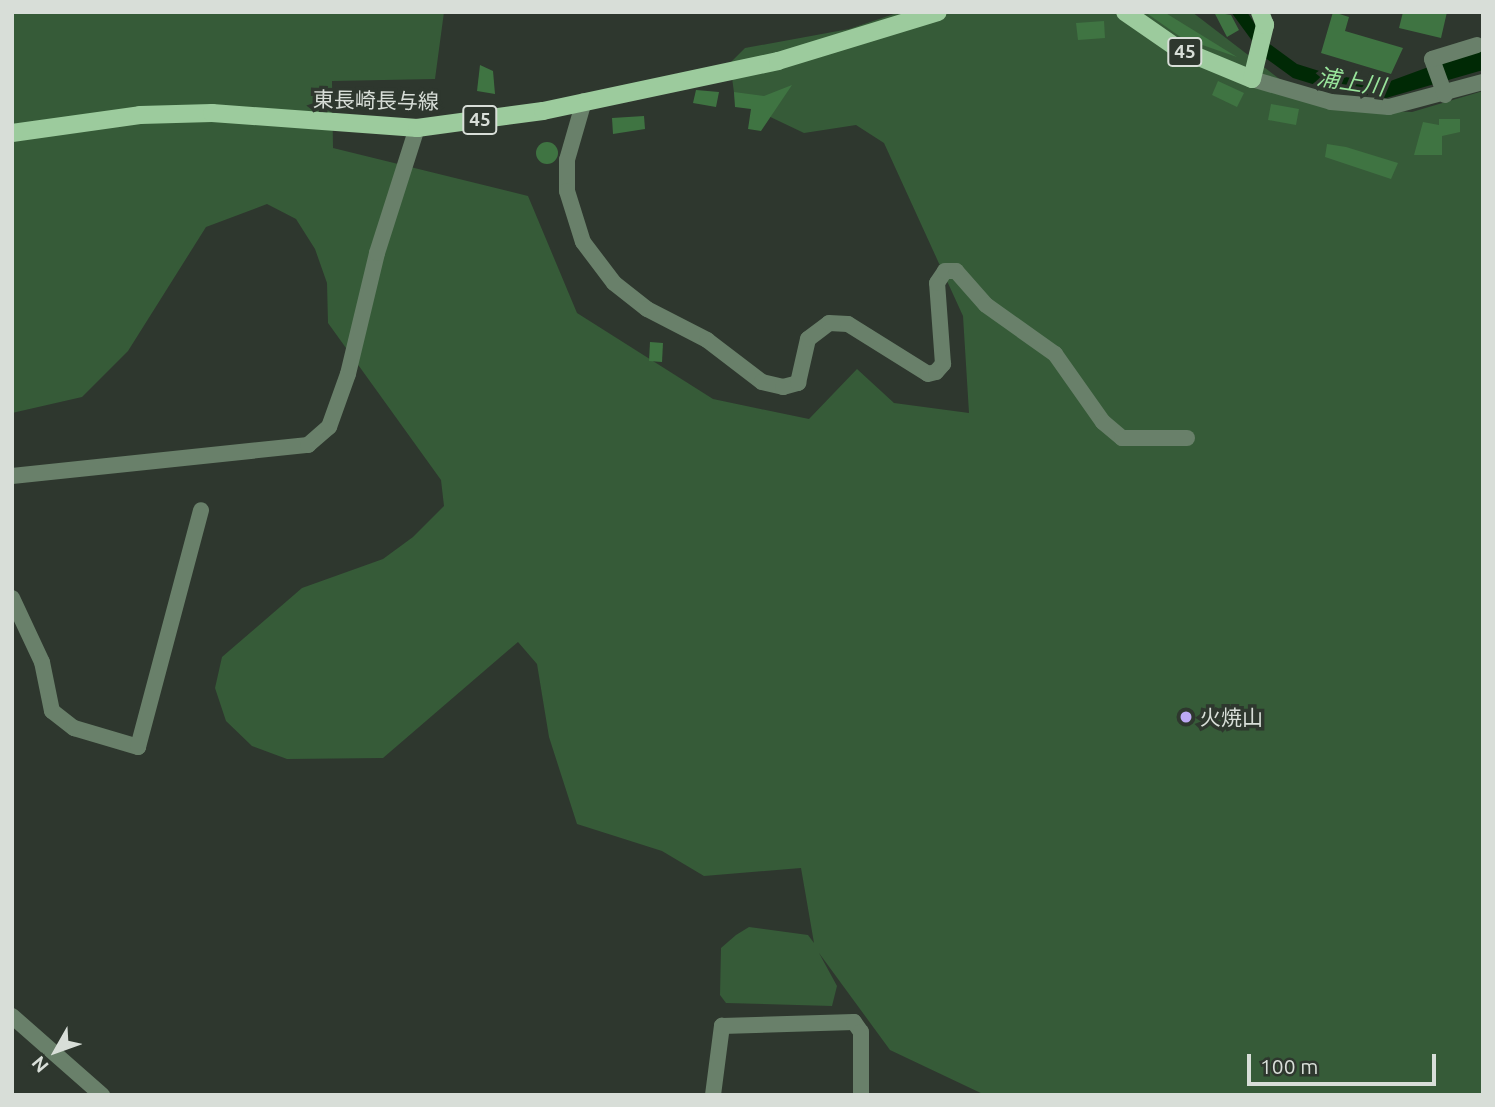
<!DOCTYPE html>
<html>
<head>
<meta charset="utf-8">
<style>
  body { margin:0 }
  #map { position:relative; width:1495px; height:1107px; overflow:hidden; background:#2e372e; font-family:Ubuntu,"Noto Sans JP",sans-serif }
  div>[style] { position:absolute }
  .green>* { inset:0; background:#365b38 }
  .water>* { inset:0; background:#002905 }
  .building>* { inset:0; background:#3f7442 }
  .round { border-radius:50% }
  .minor>* { height:16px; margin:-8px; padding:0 8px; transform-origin:8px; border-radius:8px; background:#69806a }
  .major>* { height:18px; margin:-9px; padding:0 9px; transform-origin:9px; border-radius:9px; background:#9ccb9d }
  .dots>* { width:19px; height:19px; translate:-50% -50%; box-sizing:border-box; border:4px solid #2e372e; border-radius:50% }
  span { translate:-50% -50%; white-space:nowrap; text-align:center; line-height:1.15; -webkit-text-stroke:7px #2e372e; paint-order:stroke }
  .shield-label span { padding:2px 5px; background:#2e372e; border:2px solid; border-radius:5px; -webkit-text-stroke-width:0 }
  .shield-label { font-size:19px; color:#d8ded8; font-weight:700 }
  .street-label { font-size:21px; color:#d8ded8 }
  .poi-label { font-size:21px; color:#d8ded8 }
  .left { translate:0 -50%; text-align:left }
  .water-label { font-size:23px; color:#98e49b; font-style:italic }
  .frame { position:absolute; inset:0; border:14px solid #d8ded8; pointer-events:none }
  .north { position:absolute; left:21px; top:1016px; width:70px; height:70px; -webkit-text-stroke:5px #2e372e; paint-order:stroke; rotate:230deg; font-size:19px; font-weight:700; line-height:28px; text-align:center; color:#d8ded8 }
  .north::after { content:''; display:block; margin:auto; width:24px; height:32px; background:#d8ded8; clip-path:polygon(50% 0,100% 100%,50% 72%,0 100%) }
  .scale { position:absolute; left:1247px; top:1054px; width:189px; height:32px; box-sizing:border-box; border:4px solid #d8ded8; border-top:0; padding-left:9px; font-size:21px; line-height:24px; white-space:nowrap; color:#d8ded8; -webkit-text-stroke:5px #2e372e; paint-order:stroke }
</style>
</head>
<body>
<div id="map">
  <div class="green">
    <div style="clip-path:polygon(12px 12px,444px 12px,435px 79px,332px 81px,333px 148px,528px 196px,577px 313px,713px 399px,809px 419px,857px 369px,894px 403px,969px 413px,963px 316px,884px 143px,856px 125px,804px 133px,735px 100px,730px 63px,745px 48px,849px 29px,900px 12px,1192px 12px,1295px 91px,1351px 109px,1412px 112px,1483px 91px,1483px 1095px,985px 1095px,890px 1050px,819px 953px,837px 986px,832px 1006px,726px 1003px,720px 995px,721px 948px,736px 935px,749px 927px,808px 935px,814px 943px,801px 868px,704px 876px,662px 851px,577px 824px,549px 737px,537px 664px,518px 642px,383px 758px,287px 759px,252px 746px,226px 721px,215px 688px,222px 657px,302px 588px,383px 559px,413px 537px,444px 506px,441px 480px,328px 323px,327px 283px,315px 249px,296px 219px,267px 204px,206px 227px,128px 351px,82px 397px,12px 413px)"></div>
  </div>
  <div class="water">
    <div style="clip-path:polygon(1231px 12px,1247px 12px,1267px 42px,1297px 64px,1332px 75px,1385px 83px,1483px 47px,1483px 70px,1386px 98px,1332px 90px,1293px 78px,1264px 57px)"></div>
  </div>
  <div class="building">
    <div style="clip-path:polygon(1145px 12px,1164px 12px,1237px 57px,1182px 38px)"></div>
    <div style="clip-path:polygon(1214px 12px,1231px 15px,1239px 30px,1227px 37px)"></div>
    <div style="clip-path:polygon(1333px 12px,1349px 17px,1345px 31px,1403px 48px,1391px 74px,1321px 53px)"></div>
    <div style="clip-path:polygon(1403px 12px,1447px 12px,1441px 38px,1399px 28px)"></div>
    <div style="clip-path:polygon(1104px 21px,1105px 38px,1078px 40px,1076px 23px)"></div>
    <div style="clip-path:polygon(480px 65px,493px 71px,495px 94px,477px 91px)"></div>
    <div style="clip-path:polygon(1218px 81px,1244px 93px,1237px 107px,1212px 95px)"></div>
    <div style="clip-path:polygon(792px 85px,761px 131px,748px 129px,751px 109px,735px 107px,734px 92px,764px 96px)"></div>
    <div style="clip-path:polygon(696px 90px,719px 92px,716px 107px,693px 103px)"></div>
    <div style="clip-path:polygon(1271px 104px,1299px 109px,1296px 125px,1268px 120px)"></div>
    <div style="clip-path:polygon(644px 116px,645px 129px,613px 134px,612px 118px)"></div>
    <div style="clip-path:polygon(1439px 119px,1460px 119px,1460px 132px,1442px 136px,1442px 155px,1414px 155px,1423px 122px,1439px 125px)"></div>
    <div class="round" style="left:536px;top:142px;width:22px;height:22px"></div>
    <div style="clip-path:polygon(1327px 144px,1346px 147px,1398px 163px,1391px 179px,1325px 157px)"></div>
    <div style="clip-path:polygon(650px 342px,663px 343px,662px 362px,649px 361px)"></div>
  </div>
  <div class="minor">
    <div style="left:1252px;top:79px;width:82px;rotate:16.2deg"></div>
    <div style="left:1331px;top:102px;width:58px;rotate:4.9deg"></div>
    <div style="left:1389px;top:107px;width:97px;rotate:-14.9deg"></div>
    <div style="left:1445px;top:95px;width:38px;rotate:-110deg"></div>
    <div style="left:1432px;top:59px;width:47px;rotate:-17.3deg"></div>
    <div style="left:584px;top:101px;width:61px;rotate:106.1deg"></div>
    <div style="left:567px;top:160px;width:31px;rotate:90deg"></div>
    <div style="left:567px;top:191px;width:53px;rotate:72.6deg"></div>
    <div style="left:583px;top:242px;width:51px;rotate:52.9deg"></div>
    <div style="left:614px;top:283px;width:42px;rotate:38.2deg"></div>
    <div style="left:647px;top:309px;width:68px;rotate:27.3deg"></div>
    <div style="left:707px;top:340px;width:69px;rotate:37.4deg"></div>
    <div style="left:762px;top:382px;width:22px;rotate:13deg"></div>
    <div style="left:783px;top:387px;width:16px;rotate:-15deg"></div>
    <div style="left:798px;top:383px;width:45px;rotate:-77.2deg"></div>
    <div style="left:808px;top:339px;width:26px;rotate:-37deg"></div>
    <div style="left:829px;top:323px;width:19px;rotate:3deg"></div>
    <div style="left:848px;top:324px;width:94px;rotate:32deg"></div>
    <div style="left:928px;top:374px;width:8px;rotate:-14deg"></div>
    <div style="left:936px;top:372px;width:11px;rotate:-49deg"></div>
    <div style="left:943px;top:364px;width:81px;rotate:-94.2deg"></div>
    <div style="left:937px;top:283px;width:14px;rotate:-56deg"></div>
    <div style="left:945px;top:271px;width:11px"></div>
    <div style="left:956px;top:271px;width:45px;rotate:48.6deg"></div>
    <div style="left:986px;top:305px;width:85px;rotate:35.4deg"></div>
    <div style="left:1055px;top:354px;width:83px;rotate:54.8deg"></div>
    <div style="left:1103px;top:422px;width:25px;rotate:40deg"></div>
    <div style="left:1122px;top:438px;width:65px"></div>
    <div style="left:12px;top:476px;width:298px;rotate:-6deg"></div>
    <div style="left:308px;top:445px;width:28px;rotate:-41deg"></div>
    <div style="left:329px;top:427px;width:56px;rotate:-70.3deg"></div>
    <div style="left:348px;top:374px;width:124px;rotate:-76.5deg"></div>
    <div style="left:377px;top:253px;width:131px;rotate:-72.3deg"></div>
    <div style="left:12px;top:598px;width:71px;rotate:64.9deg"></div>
    <div style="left:42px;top:662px;width:50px;rotate:78.5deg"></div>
    <div style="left:52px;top:711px;width:28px;rotate:38deg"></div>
    <div style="left:74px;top:728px;width:67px;rotate:16.5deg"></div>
    <div style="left:138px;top:747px;width:245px;rotate:-75.1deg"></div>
    <div style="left:12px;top:1016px;width:120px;rotate:41.3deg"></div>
    <div style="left:713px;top:1095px;width:70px;rotate:-82.6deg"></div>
    <div style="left:722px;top:1026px;width:132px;rotate:-1.7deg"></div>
    <div style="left:854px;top:1022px;width:12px;rotate:55deg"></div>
    <div style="left:861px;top:1032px;width:63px;rotate:90deg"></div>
  </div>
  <div class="major">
    <div style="left:1125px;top:12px;width:63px;rotate:34.7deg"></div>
    <div style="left:1177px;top:48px;width:81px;rotate:22.5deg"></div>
    <div style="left:1252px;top:79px;width:56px;rotate:-76.5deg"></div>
    <div style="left:1265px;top:25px;width:14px;rotate:-111deg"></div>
    <div style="left:12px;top:133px;width:129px;rotate:-8deg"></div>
    <div style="left:140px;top:115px;width:72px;rotate:-1.6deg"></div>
    <div style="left:212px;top:113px;width:206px;rotate:4.2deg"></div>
    <div style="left:417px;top:128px;width:127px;rotate:-7.7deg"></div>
    <div style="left:543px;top:111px;width:240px;rotate:-12deg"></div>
    <div style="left:778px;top:61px;width:167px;rotate:-17deg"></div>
  </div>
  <div class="dots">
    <div style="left:1186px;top:717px;background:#bda9f5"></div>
  </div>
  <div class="shield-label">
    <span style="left:1185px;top:52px">45</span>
    <span style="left:480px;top:120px">45</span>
  </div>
  <div class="street-label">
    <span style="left:376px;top:100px;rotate:1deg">東長崎長与線</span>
  </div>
  <div class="poi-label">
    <span class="left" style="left:1200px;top:717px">火焼山</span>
  </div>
  <div class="water-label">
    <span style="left:1351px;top:82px;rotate:9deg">浦上川</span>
  </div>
  <div class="frame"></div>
  <div class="north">N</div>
  <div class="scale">100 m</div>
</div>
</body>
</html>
